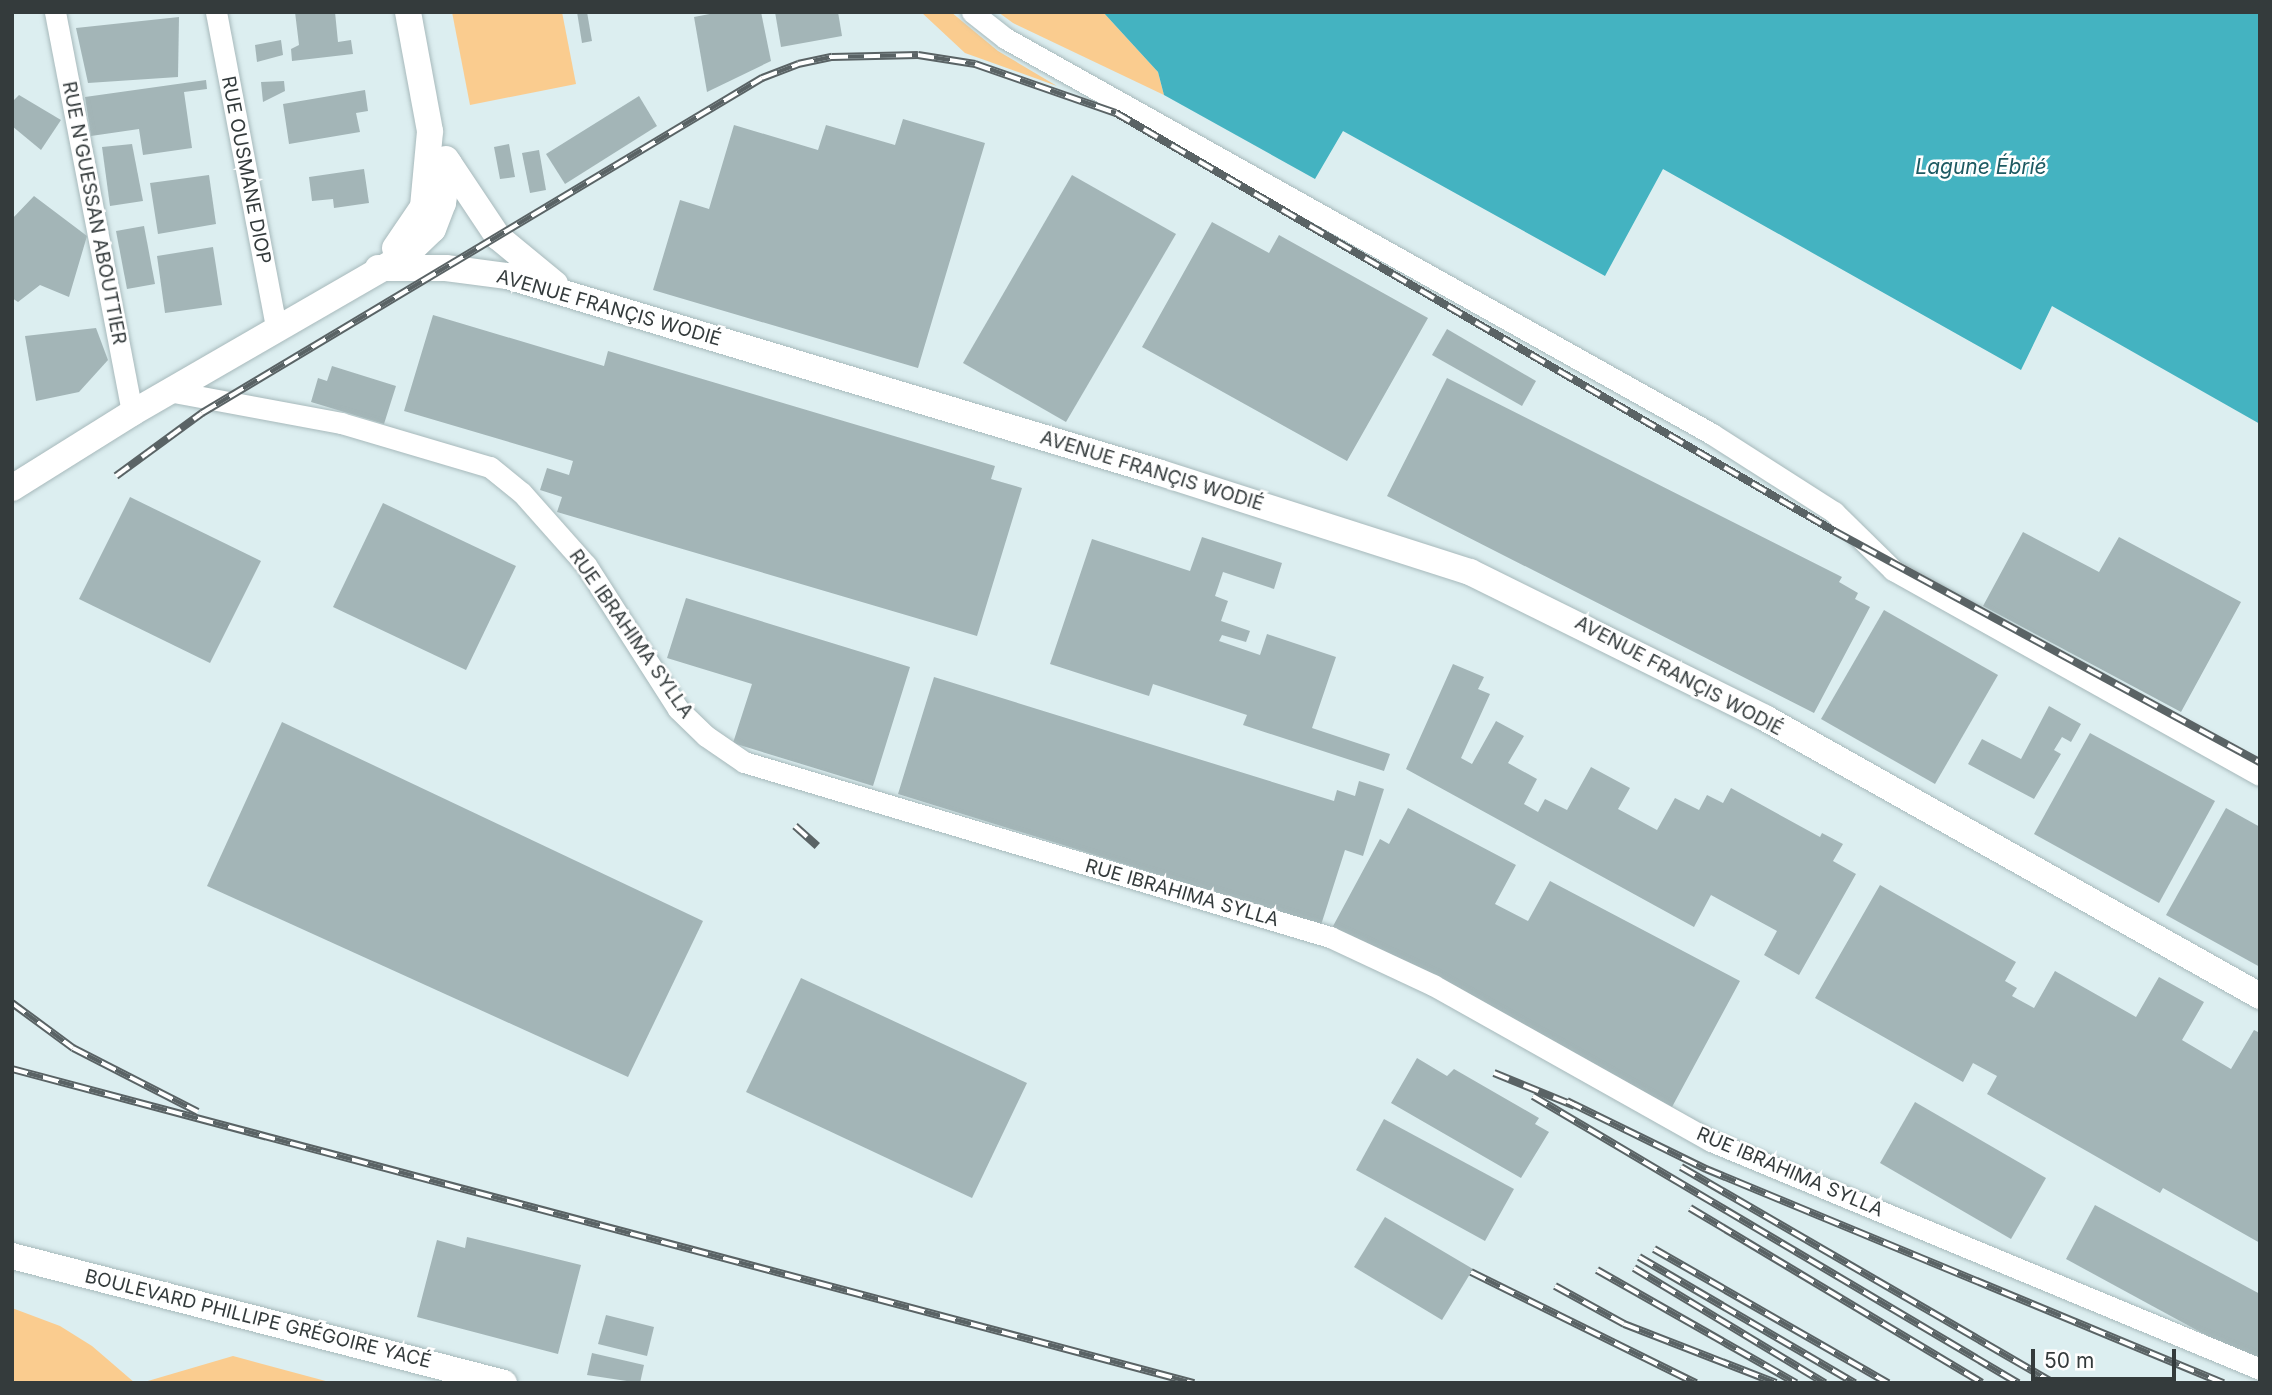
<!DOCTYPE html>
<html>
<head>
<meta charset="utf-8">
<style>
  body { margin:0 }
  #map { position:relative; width:2272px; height:1395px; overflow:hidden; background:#dceef0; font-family:Inter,sans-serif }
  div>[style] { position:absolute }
  .green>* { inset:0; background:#facc8f }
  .water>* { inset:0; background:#44b3c1 }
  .building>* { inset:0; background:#a3b5b7 }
  .roads { filter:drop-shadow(0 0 2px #a7b9bb) drop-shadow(0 0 2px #a7b9bb) }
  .minor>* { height:21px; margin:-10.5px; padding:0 10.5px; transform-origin:10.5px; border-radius:10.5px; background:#fff }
  .major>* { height:26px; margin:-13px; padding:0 13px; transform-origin:13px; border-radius:13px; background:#fff }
  .rail>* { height:8px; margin-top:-4px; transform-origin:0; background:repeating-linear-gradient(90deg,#fff 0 16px,#5a6365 0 32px); box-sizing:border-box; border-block:2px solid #5a6365 }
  span { translate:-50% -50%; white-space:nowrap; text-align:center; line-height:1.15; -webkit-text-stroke:5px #fff; paint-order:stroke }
  .street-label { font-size:19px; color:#343b3c }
  .water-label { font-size:21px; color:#1d5a62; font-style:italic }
  .frame { position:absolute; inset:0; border:14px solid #343b3c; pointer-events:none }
  .scale { position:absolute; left:2031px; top:1349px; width:145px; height:32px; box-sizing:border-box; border:4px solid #343b3c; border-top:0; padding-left:9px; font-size:21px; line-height:24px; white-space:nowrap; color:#343b3c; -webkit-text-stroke:5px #fff; paint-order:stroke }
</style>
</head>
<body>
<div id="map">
  <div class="green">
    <div style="clip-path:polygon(452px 12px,562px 12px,576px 84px,470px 105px)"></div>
    <div style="clip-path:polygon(921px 12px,951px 12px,998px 51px,1057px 86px,965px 53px)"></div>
    <div style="clip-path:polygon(998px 12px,1103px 12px,1158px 72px,1164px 95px,1013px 23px)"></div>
    <div style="clip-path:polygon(12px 1308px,60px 1326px,92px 1346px,135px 1383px,12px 1383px)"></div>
    <div style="clip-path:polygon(233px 1356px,333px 1383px,141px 1383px)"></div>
  </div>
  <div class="water">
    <div style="clip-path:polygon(1103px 12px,2260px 12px,2260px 424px,2052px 306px,2021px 370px,1663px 169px,1605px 276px,1343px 131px,1315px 179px,1164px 95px,1158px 72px)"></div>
  </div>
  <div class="building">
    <div style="clip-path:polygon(295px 12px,335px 12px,338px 42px,351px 40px,353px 54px,292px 61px,291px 49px,299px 45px)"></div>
    <div style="clip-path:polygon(577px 12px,587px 12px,592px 41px,582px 43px)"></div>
    <div style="clip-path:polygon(720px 12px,761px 12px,771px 61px,707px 92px,694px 17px)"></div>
    <div style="clip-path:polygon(775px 12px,838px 12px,842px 36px,781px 47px)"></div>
    <div style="clip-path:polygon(179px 17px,178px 77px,88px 83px,76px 28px)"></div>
    <div style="clip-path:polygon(281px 40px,283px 55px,257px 62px,255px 45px)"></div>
    <div style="clip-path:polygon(206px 80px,207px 89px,184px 92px,192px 148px,143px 155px,139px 129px,91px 136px,85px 97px)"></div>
    <div style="clip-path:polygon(284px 81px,285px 91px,263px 102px,261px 82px)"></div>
    <div style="clip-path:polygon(365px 90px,368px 111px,356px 113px,360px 132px,289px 144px,283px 104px)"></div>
    <div style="clip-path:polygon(19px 95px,61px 120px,41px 150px,12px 126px,12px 102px)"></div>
    <div style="clip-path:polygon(639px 96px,657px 126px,565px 184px,546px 154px)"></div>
    <div style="clip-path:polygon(903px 119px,985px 143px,918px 368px,653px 290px,680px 200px,709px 209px,734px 125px,818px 150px,826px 125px,895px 145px)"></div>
    <div style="clip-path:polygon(132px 144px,143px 201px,110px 206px,102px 147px)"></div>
    <div style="clip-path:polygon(509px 144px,515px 177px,500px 179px,494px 147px)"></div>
    <div style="clip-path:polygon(539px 150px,546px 190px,530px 193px,522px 153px)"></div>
    <div style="clip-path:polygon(364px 169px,369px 203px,334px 208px,333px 199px,312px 201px,309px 177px)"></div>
    <div style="clip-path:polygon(209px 175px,216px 224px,158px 234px,150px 183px)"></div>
    <div style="clip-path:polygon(1072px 175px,1176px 234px,1066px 422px,963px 363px)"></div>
    <div style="clip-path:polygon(34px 196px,87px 236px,69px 297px,40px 285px,18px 302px,12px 298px,12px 219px)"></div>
    <div style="clip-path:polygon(1212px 222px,1269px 253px,1279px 235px,1428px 318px,1347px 461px,1142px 347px)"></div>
    <div style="clip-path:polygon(144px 226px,155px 284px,127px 289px,116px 231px)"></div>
    <div style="clip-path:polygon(213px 247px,222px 305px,165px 313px,157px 256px)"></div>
    <div style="clip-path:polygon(433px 315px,604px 366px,608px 351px,995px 466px,991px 479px,1022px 488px,977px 636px,557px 512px,562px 497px,540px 490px,547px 468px,569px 475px,573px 461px,404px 411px)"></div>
    <div style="clip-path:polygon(96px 328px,108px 360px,79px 392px,36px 401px,25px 336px)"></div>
    <div style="clip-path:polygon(1447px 329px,1536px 381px,1522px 406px,1432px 355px)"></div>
    <div style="clip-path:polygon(332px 366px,396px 386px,384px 424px,311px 402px,318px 378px,327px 381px)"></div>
    <div style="clip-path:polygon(1447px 378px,1842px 577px,1839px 582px,1858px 593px,1855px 599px,1870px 607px,1814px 713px,1387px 496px)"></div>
    <div style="clip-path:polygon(130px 497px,261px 561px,210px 663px,79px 599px)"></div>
    <div style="clip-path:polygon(383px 503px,516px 566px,466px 670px,333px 607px)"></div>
    <div style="clip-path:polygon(2023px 532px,2099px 572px,2119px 537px,2241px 602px,2181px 712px,1983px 606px)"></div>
    <div style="clip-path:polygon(1202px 537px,1282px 563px,1274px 589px,1223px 572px,1215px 596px,1228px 601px,1221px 621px,1250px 631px,1246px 642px,1222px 635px,1219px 641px,1260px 655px,1267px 634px,1336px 657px,1312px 728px,1390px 754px,1384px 771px,1243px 725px,1247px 715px,1153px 684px,1149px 696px,1050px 664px,1092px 539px,1190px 571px)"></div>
    <div style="clip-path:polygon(686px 598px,910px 667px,873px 786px,733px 743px,752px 684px,667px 658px)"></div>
    <div style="clip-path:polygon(1884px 610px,1998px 675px,1935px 784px,1821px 719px)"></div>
    <div style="clip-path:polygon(1453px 664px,1484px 677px,1478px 689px,1490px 694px,1461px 758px,1472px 764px,1496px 721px,1524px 736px,1508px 763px,1537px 779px,1524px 804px,1538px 812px,1545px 799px,1567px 810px,1591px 767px,1630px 788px,1618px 809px,1657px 830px,1675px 798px,1699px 810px,1707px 795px,1723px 803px,1731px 788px,1820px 837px,1822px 833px,1843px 844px,1833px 861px,1856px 874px,1799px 975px,1764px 955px,1777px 931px,1711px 895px,1694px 927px,1406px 769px)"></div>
    <div style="clip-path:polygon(934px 677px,1334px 801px,1337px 790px,1355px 796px,1359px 781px,1384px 789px,1363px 856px,1345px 850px,1321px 925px,898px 794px)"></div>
    <div style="clip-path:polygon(2049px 706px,2081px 724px,2071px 742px,2062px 737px,2054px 750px,2061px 754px,2034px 799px,1968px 764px,1982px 739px,2021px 759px)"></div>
    <div style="clip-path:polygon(282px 722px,703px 921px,628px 1077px,207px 886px)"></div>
    <div style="clip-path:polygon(2090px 733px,2215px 801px,2159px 903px,2034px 834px)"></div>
    <div style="clip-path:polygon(1408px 808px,1516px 865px,1495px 904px,1528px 921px,1550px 881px,1740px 981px,1672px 1107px,1332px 928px,1380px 839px,1389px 844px)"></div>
    <div style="clip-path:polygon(2226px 808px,2260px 827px,2260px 967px,2166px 915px)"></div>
    <div style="clip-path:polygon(1880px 885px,2016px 962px,2005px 981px,2017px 988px,2012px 996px,2034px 1008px,2055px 971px,2136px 1017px,2159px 977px,2204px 1002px,2182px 1040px,2231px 1069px,2254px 1030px,2260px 1033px,2260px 1243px,2163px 1188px,2160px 1193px,1987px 1094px,1997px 1076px,1973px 1063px,1963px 1082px,1815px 998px)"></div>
    <div style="clip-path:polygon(801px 978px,1027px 1083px,972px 1198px,746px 1092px)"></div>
    <div style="clip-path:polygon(1417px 1058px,1447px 1076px,1454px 1069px,1539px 1118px,1535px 1124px,1549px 1132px,1521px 1178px,1391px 1103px)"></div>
    <div style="clip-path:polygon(1915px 1102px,2046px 1178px,2011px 1239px,1880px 1163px)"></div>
    <div style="clip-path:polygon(1384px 1119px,1514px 1189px,1485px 1241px,1356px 1170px)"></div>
    <div style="clip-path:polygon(2095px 1205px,2260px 1294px,2259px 1364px,2066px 1259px)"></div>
    <div style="clip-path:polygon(1385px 1217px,1473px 1269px,1442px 1320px,1354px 1267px)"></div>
    <div style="clip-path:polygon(467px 1237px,581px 1265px,558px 1354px,417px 1317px,437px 1240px,465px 1248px)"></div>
    <div style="clip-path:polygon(606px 1315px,654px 1327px,647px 1356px,598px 1344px)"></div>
    <div style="clip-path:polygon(592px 1353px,644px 1365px,640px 1383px,587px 1375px)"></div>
  </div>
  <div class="roads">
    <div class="minor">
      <div style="left:55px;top:12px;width:408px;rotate:79.1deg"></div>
      <div style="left:216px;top:12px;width:322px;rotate:79.2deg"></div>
      <div style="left:972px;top:12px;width:42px;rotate:38.2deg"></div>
      <div style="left:1005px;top:38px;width:810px;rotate:29.25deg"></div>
      <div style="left:1712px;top:434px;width:145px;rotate:32.6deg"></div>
      <div style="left:1834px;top:512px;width:83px;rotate:44.5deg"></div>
      <div style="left:1893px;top:570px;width:420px;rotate:29.2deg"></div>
      <div style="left:169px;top:391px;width:175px;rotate:10.5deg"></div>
      <div style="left:341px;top:423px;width:155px;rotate:16.5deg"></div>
      <div style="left:490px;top:467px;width:41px;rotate:39.1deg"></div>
      <div style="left:522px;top:493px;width:96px;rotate:48.4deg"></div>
      <div style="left:586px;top:565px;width:171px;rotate:57.4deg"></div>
      <div style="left:678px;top:709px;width:39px;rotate:44deg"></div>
      <div style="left:706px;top:736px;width:46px;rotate:34.4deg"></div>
      <div style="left:744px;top:762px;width:612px;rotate:16.63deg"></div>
      <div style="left:1330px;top:937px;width:114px;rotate:25deg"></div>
      <div style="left:1433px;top:985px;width:319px;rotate:29.3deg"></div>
      <div style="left:1711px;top:1141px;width:594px;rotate:22.55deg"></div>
    </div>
    <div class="major">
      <div style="left:446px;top:159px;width:94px;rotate:56.3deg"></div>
      <div style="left:498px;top:237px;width:74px;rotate:39.5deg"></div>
      <div style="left:395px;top:248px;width:50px;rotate:-55.7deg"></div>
      <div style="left:423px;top:207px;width:76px;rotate:-84.7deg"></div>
      <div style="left:430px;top:131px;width:121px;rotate:-100.5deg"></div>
      <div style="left:378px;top:268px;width:68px"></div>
      <div style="left:446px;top:268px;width:62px;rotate:7.5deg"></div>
      <div style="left:507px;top:276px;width:680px;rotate:16.76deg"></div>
      <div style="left:1158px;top:472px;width:328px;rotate:17.8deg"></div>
      <div style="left:1470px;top:572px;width:329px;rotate:26.3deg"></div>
      <div style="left:1765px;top:718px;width:568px;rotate:29.32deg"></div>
      <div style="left:12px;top:488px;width:142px;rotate:-32deg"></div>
      <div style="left:132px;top:413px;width:316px;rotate:-30deg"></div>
      <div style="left:406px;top:255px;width:37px;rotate:-44deg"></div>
      <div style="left:433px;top:229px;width:28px;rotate:-69deg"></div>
      <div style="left:443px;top:203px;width:40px;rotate:-81.5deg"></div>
      <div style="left:12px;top:1256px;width:508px;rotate:14.47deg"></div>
    </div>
  </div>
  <div class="rail">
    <div style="left:116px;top:476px;width:107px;rotate:-36.2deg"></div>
    <div style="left:202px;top:413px;width:653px;rotate:-30.89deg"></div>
    <div style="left:762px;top:78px;width:39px;rotate:-21deg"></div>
    <div style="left:798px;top:64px;width:35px;rotate:-12deg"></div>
    <div style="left:832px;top:57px;width:86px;rotate:-1.3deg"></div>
    <div style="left:918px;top:55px;width:58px;rotate:9deg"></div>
    <div style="left:975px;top:64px;width:149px;rotate:19.2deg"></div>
    <div style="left:1116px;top:113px;width:831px;rotate:30.21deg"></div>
    <div style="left:1834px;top:531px;width:485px;rotate:28.5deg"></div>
    <div style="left:795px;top:826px;width:30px;rotate:42deg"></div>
    <div style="left:12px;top:1003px;width:76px;rotate:36.4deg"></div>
    <div style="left:73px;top:1048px;width:140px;rotate:27.1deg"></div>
    <div style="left:12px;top:1069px;width:1223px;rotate:14.88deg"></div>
    <div style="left:1494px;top:1073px;width:87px;rotate:22.2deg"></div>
    <div style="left:1533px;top:1096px;width:564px;rotate:30.62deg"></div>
    <div style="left:1567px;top:1101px;width:155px;rotate:26.1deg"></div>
    <div style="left:1706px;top:1169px;width:560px;rotate:22.49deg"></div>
    <div style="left:1681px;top:1167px;width:430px;rotate:30.1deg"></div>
    <div style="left:1690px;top:1208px;width:340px;rotate:30.9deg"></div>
    <div style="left:1654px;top:1249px;width:270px;rotate:29.8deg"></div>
    <div style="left:1639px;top:1257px;width:250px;rotate:30.3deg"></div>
    <div style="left:1634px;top:1268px;width:223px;rotate:31.1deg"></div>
    <div style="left:1597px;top:1270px;width:229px;rotate:29.6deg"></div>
    <div style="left:1471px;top:1272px;width:251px;rotate:26.3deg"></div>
    <div style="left:1555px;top:1286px;width:79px;rotate:28.8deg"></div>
    <div style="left:1624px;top:1324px;width:163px;rotate:21.2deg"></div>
  </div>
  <div class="street-label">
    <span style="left:246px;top:170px;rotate:79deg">RUE OUSMANE DIOP</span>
    <span style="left:94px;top:213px;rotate:79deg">RUE N'GUESSAN ABOUTTIER</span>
    <span style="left:609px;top:308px;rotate:16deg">AVENUE FRANÇIS WODIÉ</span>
    <span style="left:1152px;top:471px;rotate:17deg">AVENUE FRANÇIS WODIÉ</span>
    <span style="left:631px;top:634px;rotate:55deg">RUE IBRAHIMA SYLLA</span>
    <span style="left:1679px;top:676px;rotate:28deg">AVENUE FRANÇIS WODIÉ</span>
    <span style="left:1182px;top:893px;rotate:16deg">RUE IBRAHIMA SYLLA</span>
    <span style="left:1790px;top:1172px;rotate:23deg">RUE IBRAHIMA SYLLA</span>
    <span style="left:258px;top:1319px;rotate:14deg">BOULEVARD PHILLIPE GRÉGOIRE YACÉ</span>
  </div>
  <div class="water-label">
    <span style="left:1981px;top:167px">Lagune Ébrié</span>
  </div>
  <div class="frame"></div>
  <div class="scale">50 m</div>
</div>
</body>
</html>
